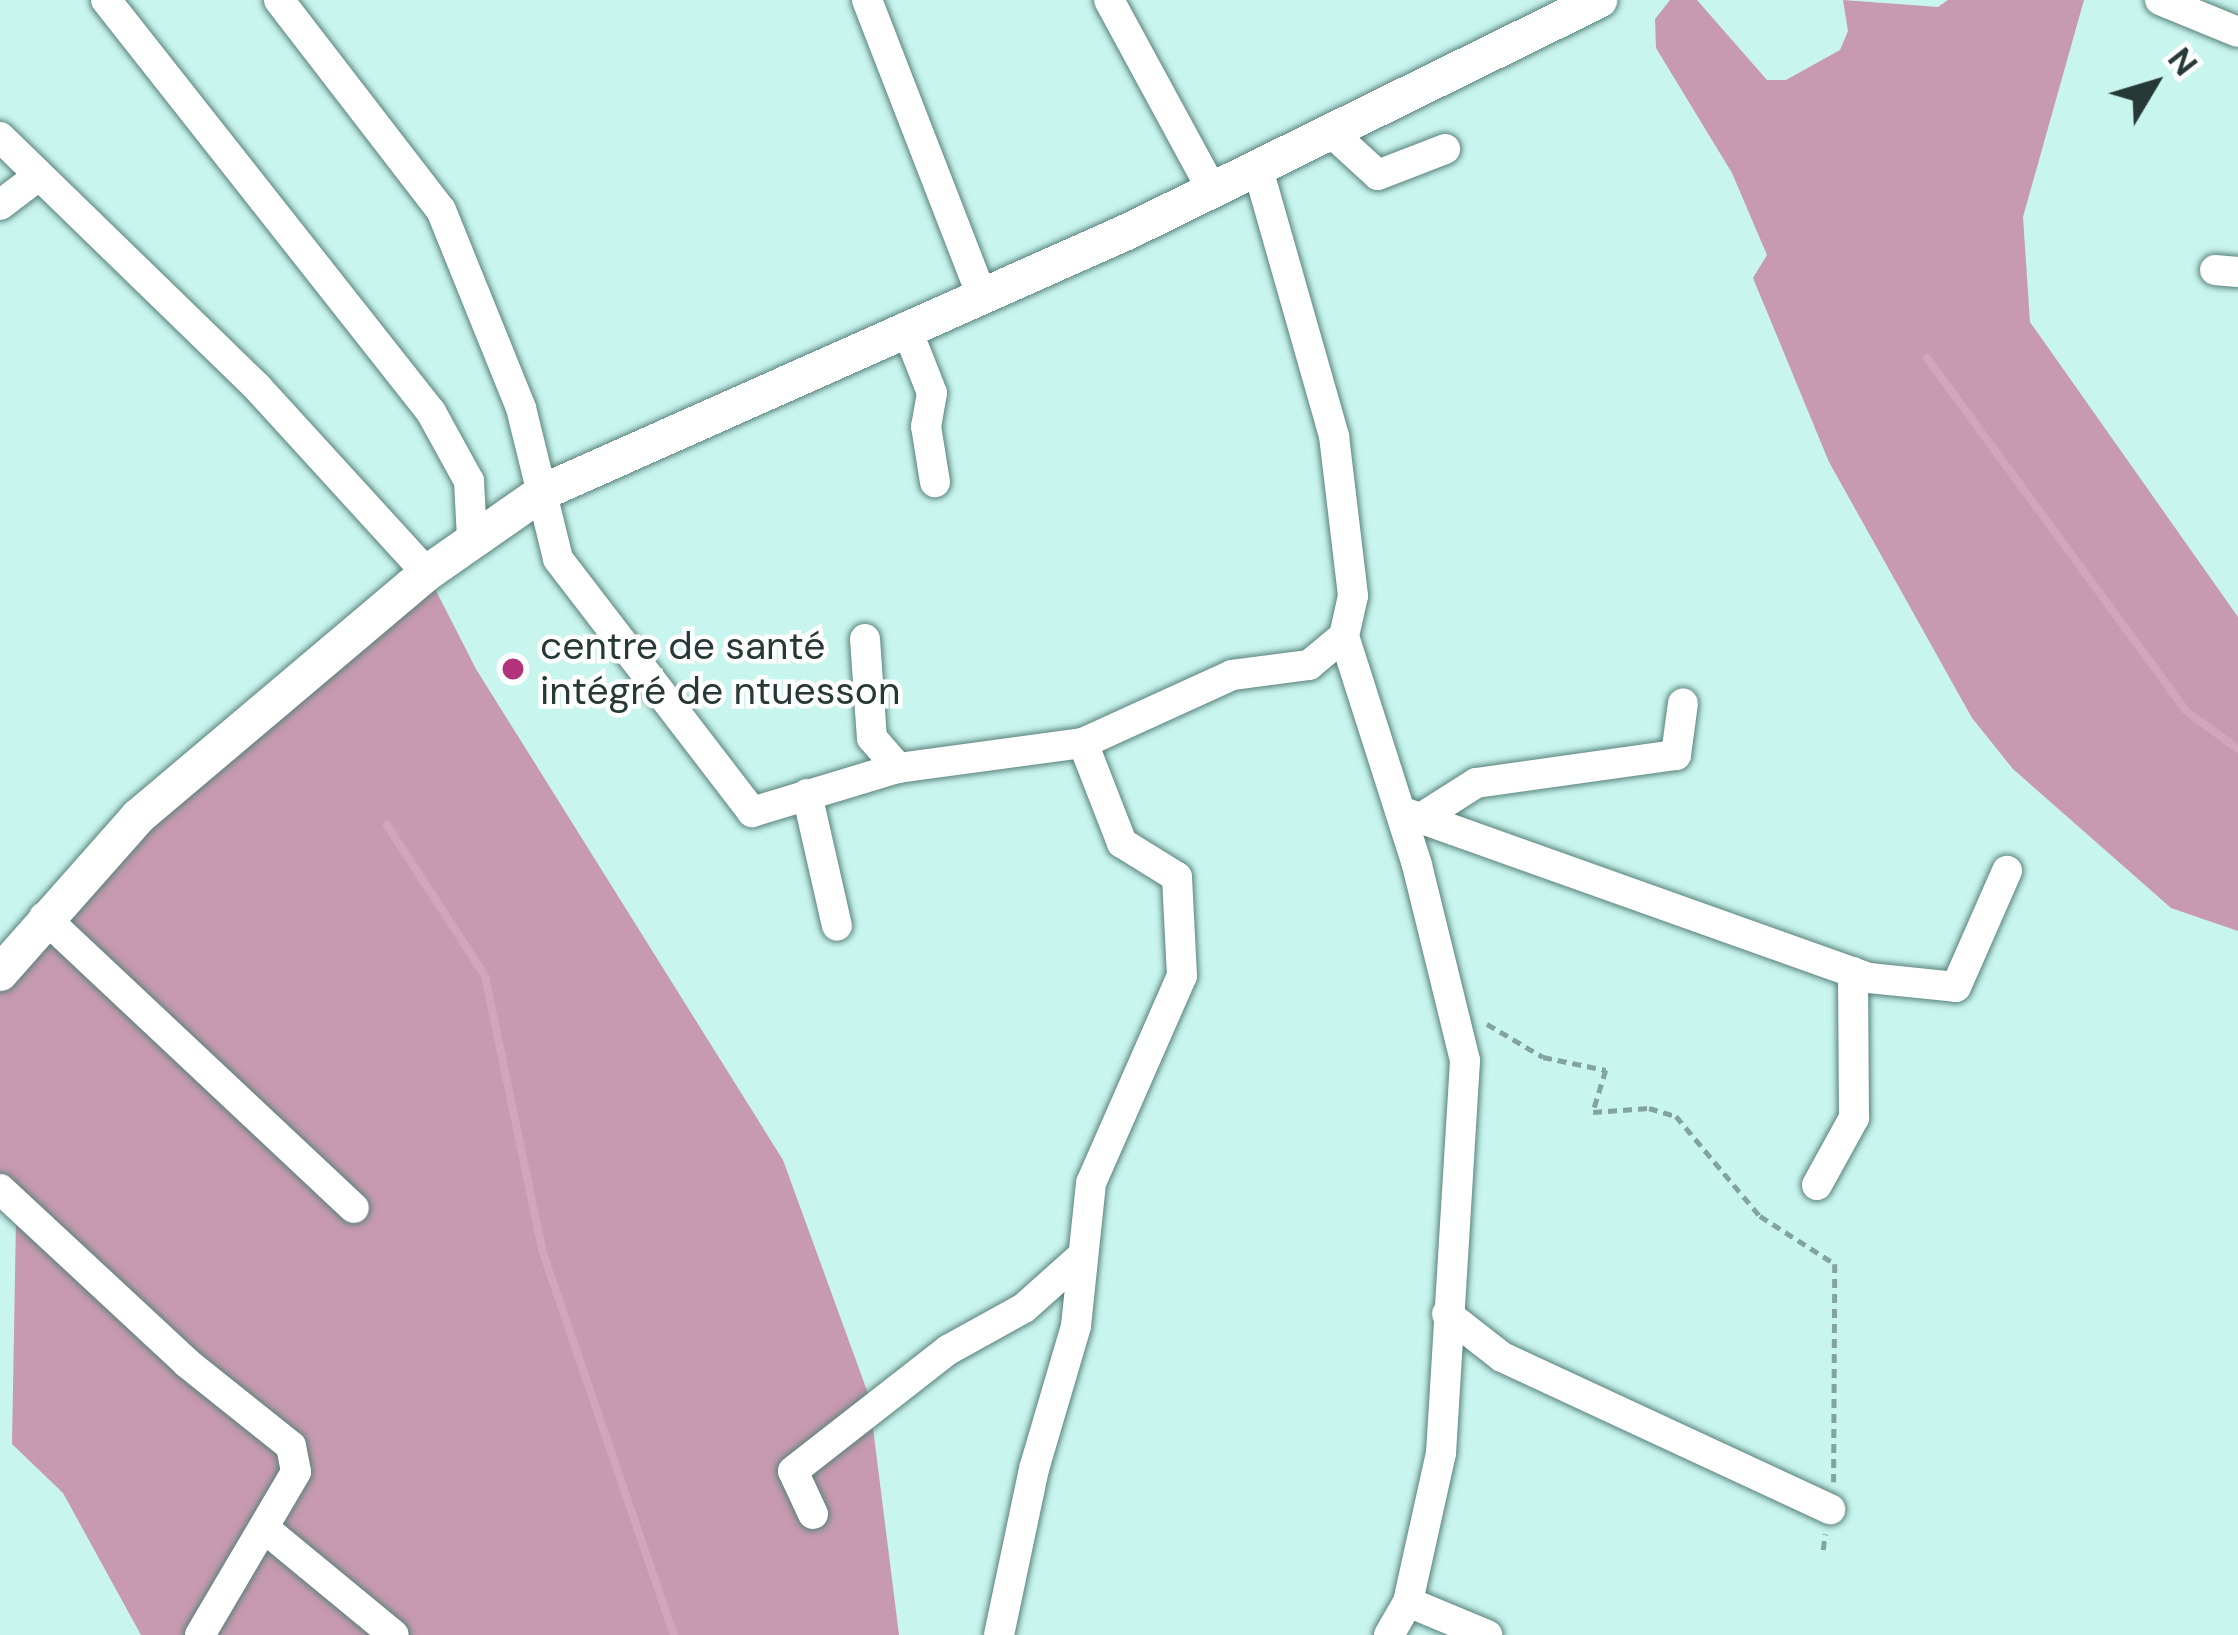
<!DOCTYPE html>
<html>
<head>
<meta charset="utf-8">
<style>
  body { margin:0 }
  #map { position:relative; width:2238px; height:1635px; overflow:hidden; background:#c9f5ef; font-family:"DM Sans",sans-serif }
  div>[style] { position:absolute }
  .forest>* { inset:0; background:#c79aaf }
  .stream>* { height:8px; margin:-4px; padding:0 4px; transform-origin:4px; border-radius:4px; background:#d2a5bb }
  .path>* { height:4.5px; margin-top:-2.25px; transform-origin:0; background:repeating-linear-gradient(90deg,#82a39e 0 9px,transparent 0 15px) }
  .roads { filter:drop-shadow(0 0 3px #58817b) drop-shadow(0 0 3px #58817b) }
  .minor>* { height:30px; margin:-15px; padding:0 15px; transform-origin:15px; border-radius:15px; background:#fff }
  .tertiary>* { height:36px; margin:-18px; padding:0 18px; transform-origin:18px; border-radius:18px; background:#fff }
  .dots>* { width:33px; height:33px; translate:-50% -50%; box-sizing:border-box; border:6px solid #fff; border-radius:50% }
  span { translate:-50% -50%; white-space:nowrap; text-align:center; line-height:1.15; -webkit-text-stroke:9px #fff; paint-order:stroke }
  .poi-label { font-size:39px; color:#273936 }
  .left { translate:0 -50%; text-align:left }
  .north { position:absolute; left:2094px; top:24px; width:120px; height:120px; -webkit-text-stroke:9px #fff; paint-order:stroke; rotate:52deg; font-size:33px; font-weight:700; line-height:48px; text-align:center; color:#273936 }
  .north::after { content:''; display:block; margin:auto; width:42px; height:54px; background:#273936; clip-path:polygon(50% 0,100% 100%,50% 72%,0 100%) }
</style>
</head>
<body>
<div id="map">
  <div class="forest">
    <div style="clip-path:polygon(1670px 0,1697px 0,1767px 80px,1786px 80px,1840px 50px,1848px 31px,1843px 0,1938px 7px,1948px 0,2084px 0,2023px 217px,2030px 322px,2238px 617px,2238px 931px,2171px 908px,2013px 769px,1972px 718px,1829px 462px,1753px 278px,1767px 255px,1732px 173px,1656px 48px,1655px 19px)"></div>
    <div style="clip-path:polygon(427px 573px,476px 669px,783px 1160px,869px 1396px,899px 1635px,141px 1635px,63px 1493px,12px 1444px,16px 1219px,0 1185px,0 973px,44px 917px)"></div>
  </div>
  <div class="stream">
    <div style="left:1927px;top:358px;width:438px;rotate:53.7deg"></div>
    <div style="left:2186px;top:711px;width:64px;rotate:36.2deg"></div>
    <div style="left:387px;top:825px;width:180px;rotate:57deg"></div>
    <div style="left:485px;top:976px;width:280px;rotate:78.2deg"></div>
    <div style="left:542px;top:1250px;width:407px;rotate:71.1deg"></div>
  </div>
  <div class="path">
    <div style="left:1487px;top:1024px;width:65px;rotate:30.5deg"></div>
    <div style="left:1543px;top:1057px;width:64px;rotate:11.7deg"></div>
    <div style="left:1606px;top:1070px;width:44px;rotate:107.2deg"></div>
    <div style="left:1593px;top:1112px;width:56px;rotate:-4.1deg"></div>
    <div style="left:1649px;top:1108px;width:28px;rotate:17deg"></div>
    <div style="left:1676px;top:1116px;width:131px;rotate:50deg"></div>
    <div style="left:1760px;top:1216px;width:89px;rotate:32.6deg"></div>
    <div style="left:1835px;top:1264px;width:218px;rotate:90.3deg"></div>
    <div style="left:1823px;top:1550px;width:16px;rotate:-83deg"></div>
  </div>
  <div class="roads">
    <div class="minor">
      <div style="left:106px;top:0;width:525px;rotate:51.73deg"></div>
      <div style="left:431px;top:412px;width:79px;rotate:61.2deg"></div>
      <div style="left:469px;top:481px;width:57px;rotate:87deg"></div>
      <div style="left:279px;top:0;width:265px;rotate:52.4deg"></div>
      <div style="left:441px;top:210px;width:214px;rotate:68deg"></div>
      <div style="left:521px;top:408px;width:155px;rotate:76.2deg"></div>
      <div style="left:558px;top:559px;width:319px;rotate:52.5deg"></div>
      <div style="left:752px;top:812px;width:152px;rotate:-16.8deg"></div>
      <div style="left:898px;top:768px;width:187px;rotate:-7.7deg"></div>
      <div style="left:1083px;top:743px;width:164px;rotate:-24.5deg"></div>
      <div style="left:1232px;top:675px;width:78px;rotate:-7.4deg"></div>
      <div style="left:1309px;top:665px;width:45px;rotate:-39.6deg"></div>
      <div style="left:867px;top:0;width:315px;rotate:68.8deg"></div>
      <div style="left:1109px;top:0;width:214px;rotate:61.5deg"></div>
      <div style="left:2160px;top:0;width:84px;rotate:22.3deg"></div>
      <div style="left:1332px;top:133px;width:62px;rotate:42.4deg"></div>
      <div style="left:1378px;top:175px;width:72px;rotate:-21.2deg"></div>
      <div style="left:0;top:137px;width:359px;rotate:44.2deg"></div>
      <div style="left:257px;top:387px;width:252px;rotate:47.6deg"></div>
      <div style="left:1258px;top:169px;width:278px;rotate:74.1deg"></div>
      <div style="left:1334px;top:436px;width:161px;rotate:83.2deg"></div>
      <div style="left:1353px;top:596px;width:41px;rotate:102.7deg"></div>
      <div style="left:1344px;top:636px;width:240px;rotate:72.3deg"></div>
      <div style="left:1417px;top:865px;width:202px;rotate:76.2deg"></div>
      <div style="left:1465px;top:1061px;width:393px;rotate:93.5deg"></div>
      <div style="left:1441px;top:1453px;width:153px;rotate:102.5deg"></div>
      <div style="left:1408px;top:1602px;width:38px;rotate:120deg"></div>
      <div style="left:0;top:205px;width:46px;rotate:-37.1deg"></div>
      <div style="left:2215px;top:270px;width:23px;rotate:5deg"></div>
      <div style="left:906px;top:327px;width:71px;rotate:68.5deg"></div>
      <div style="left:932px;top:393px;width:34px;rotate:100deg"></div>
      <div style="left:926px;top:426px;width:57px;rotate:80.9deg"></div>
      <div style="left:865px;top:639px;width:99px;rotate:86deg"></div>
      <div style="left:872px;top:738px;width:40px;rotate:49deg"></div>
      <div style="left:807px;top:794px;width:135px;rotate:77.2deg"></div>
      <div style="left:1400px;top:811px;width:498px;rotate:19.6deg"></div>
      <div style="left:1869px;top:978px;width:87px;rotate:5.9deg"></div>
      <div style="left:1956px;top:987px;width:127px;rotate:-66.3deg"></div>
      <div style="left:1421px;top:818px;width:65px;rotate:-32.5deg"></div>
      <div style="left:1476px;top:783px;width:202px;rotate:-8deg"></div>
      <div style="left:1676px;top:755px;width:52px;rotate:-82.3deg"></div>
      <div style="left:44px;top:917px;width:425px;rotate:43.2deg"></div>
      <div style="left:1817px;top:1185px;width:77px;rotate:-61.1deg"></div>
      <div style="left:1854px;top:1118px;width:146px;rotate:-90.4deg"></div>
      <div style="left:0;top:1189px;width:255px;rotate:42.9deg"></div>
      <div style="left:187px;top:1363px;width:133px;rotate:38.6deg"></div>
      <div style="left:291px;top:1446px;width:26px;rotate:79deg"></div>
      <div style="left:296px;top:1472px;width:189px;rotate:120.5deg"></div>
      <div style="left:1447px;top:1314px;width:70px;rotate:38deg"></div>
      <div style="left:1502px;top:1357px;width:362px;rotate:24.9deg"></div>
      <div style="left:813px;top:1514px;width:47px;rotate:-114.9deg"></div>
      <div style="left:793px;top:1471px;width:197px;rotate:-38deg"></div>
      <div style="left:948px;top:1350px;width:87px;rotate:-28.9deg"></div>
      <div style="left:1024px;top:1308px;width:75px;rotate:-41.8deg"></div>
      <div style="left:264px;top:1528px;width:168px;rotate:39.5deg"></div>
      <div style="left:1408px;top:1602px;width:86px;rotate:22.7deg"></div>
      <div style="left:999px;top:1635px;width:170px;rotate:-78.1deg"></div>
      <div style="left:1034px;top:1469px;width:149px;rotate:-73.6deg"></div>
      <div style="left:1076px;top:1326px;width:144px;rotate:-84deg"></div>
      <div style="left:1091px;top:1183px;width:226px;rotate:-66.3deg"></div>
      <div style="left:1182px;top:976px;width:99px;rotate:-92.9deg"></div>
      <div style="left:1177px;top:877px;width:65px;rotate:-148.3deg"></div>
      <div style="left:1122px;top:843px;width:107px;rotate:-111.3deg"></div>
    </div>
    <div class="tertiary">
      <div style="left:0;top:973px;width:208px;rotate:-48.5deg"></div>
      <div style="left:138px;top:817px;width:378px;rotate:-40.2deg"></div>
      <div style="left:427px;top:573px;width:141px;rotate:-34.9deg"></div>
      <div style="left:543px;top:492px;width:641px;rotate:-24.01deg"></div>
      <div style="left:1129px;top:231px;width:524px;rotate:-26.17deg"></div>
    </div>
  </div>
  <div class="dots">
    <div style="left:513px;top:669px;background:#b2327d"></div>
  </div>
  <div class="poi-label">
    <span class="left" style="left:540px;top:669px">centre de santé<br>intégré de ntuesson</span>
  </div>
  <div class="north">N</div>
</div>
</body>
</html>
